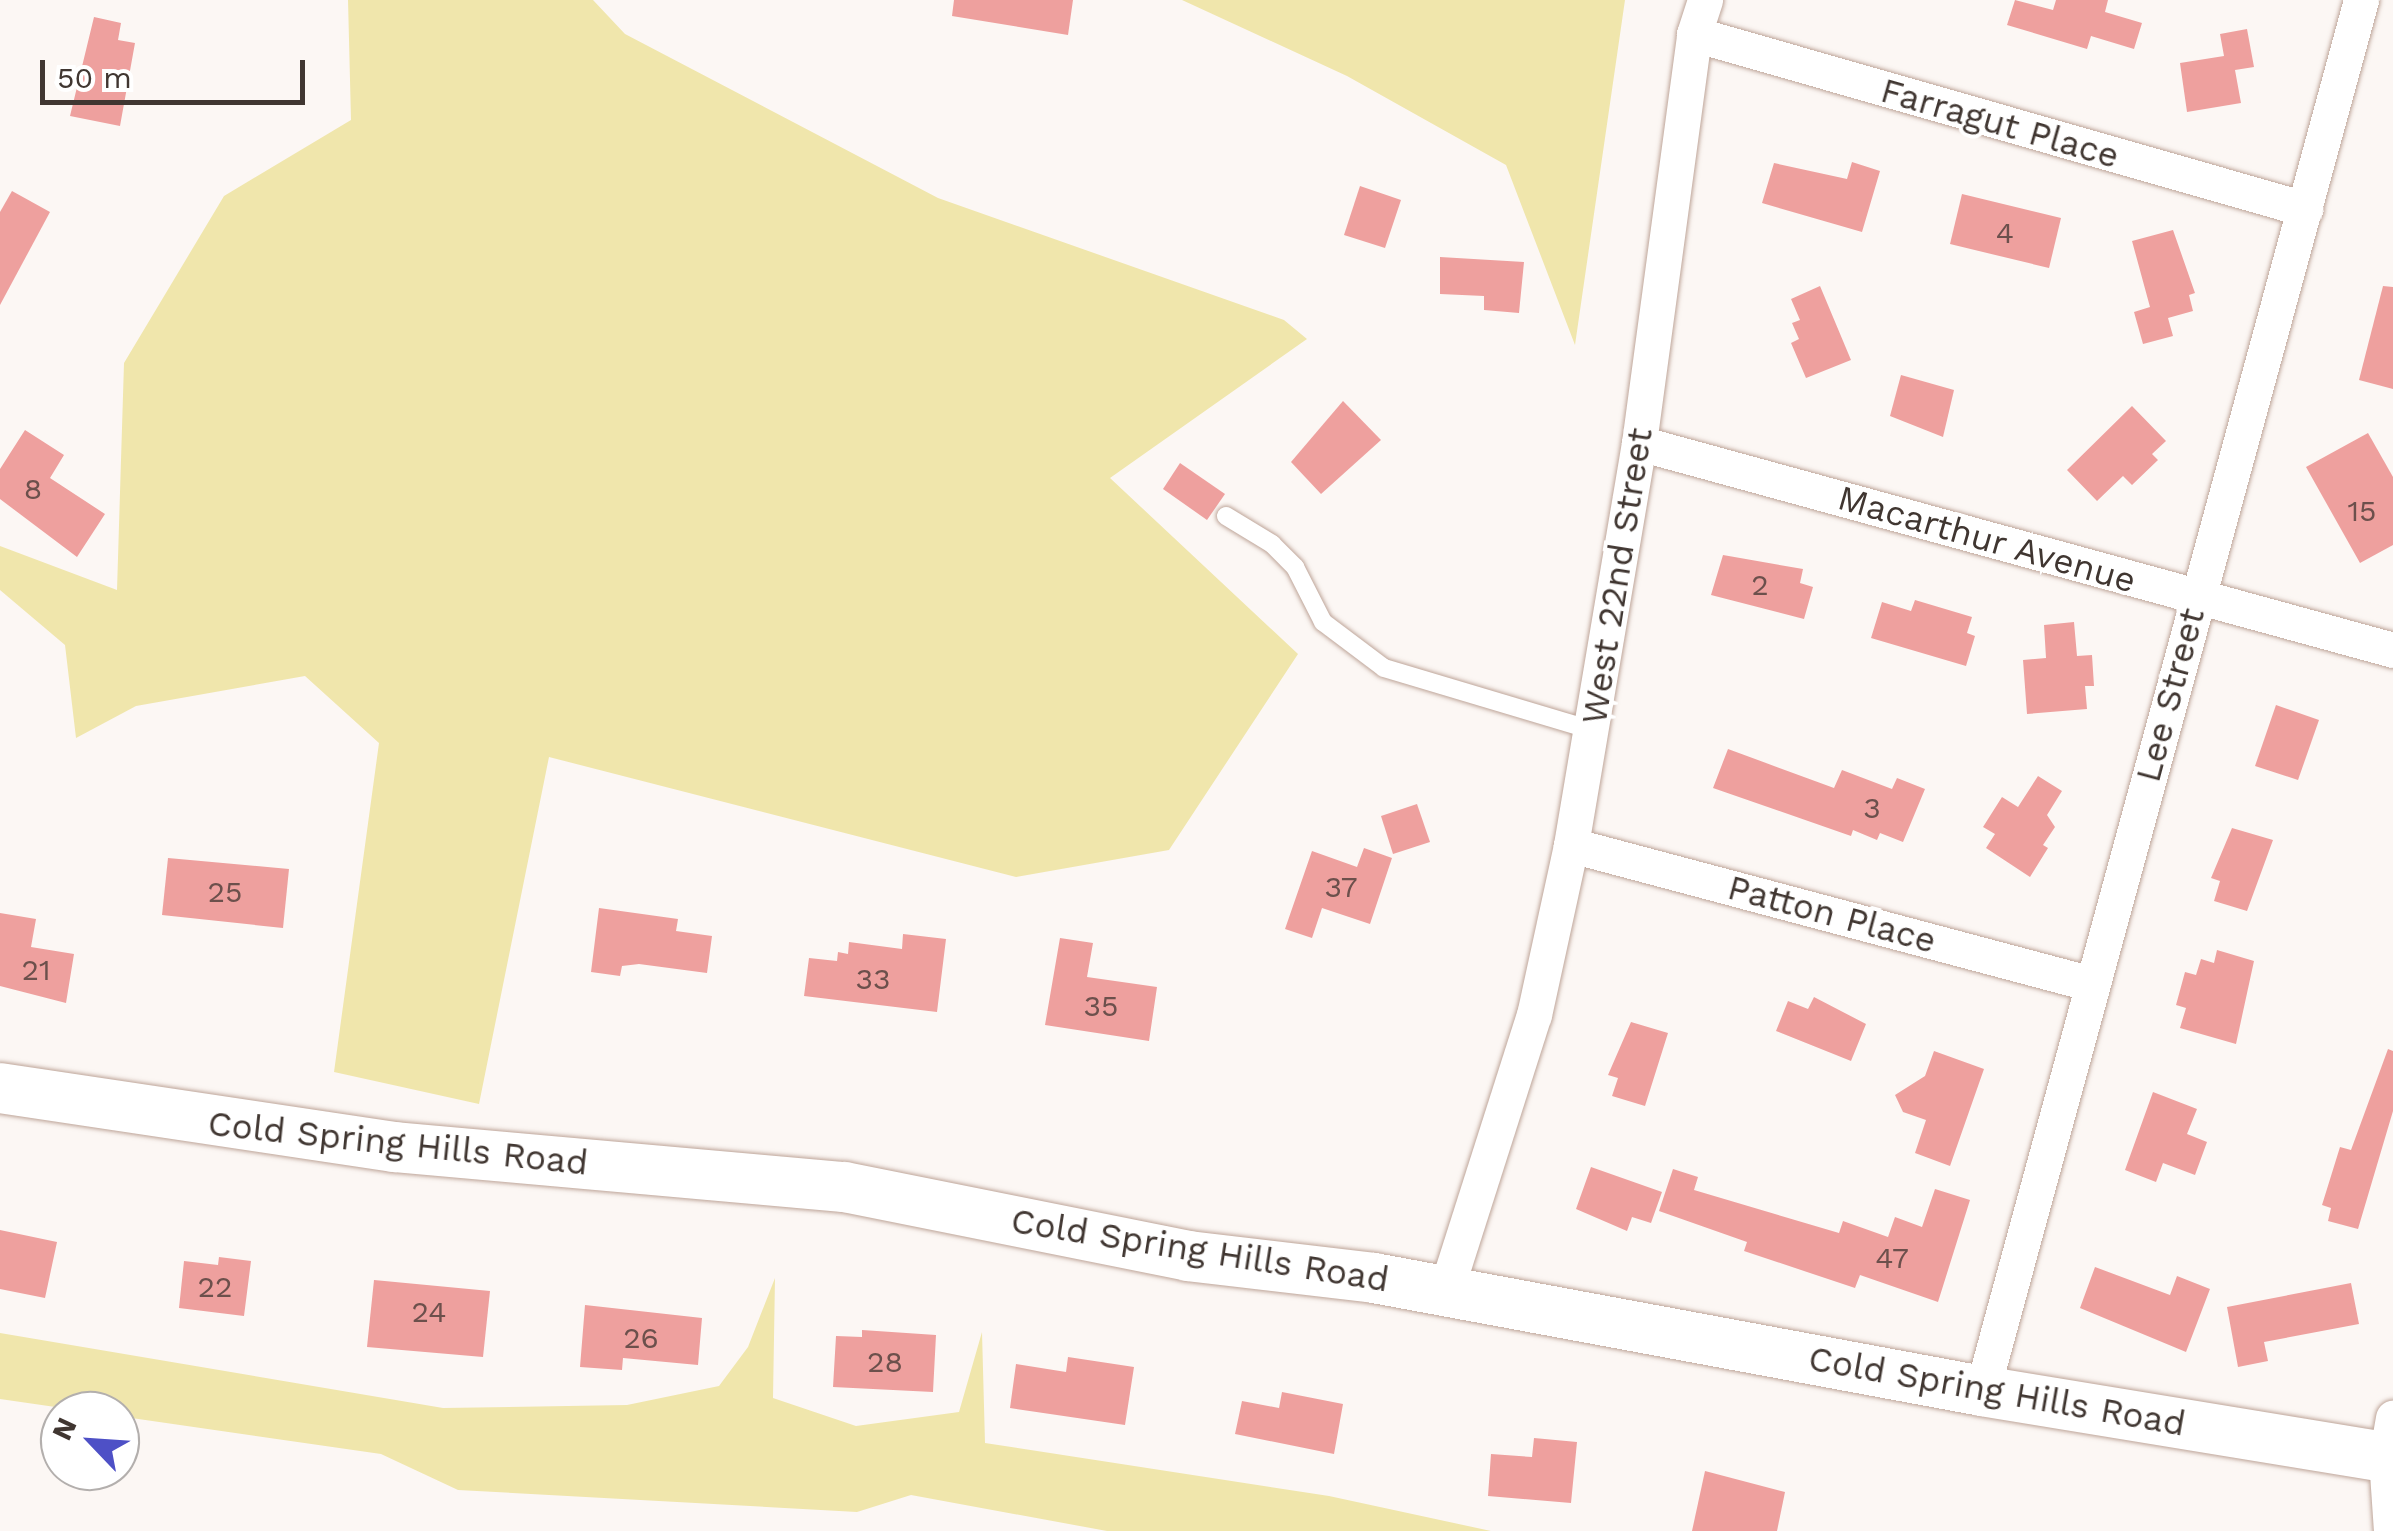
<!DOCTYPE html>
<html>
<head>
<meta charset="utf-8">
<style>
  body { margin:0 }
  #map { position:relative; width:2393px; height:1531px; overflow:hidden; background:#fcf7f4; font-family:"Work Sans",sans-serif }
  div>[style] { position:absolute }
  .green>* { inset:0; background:#f0e6ac }
  .building>* { inset:0; background:#eea09e }
  .roads { filter:drop-shadow(0 0 2px #bea599) drop-shadow(0 0 2px #bea599) }
  .lane>* { height:18px; margin:-9px; padding:0 9px; transform-origin:9px; border-radius:9px; background:#fff }
  .street>* { height:35px; margin:-17.5px; padding:0 17.5px; transform-origin:17.5px; border-radius:17.5px; background:#fff }
  .secondary>* { height:50px; margin:-25px; padding:0 25px; transform-origin:25px; border-radius:25px; background:#fff }
  span { translate:-50% -50%; white-space:nowrap; text-align:center; line-height:1.15; -webkit-text-stroke:8px #fff; paint-order:stroke }
  .number-label { font-size:30px; color:#6c504c }
  .number-label span { -webkit-text-stroke-width:0 }
  .street-label { font-size:35px; color:#403631 }
  .north { position:absolute; left:40px; top:1391px; width:100px; height:100px; box-sizing:border-box; background:#fff; border:2px solid #b3afad; border-radius:50%; rotate:295deg; font-size:28px; font-weight:700; line-height:40px; text-align:center; color:#403631 }
  .north::after { content:''; display:block; margin:auto; width:35px; height:45px; background:#4e50c6; clip-path:polygon(50% 0,100% 100%,50% 72%,0 100%) }
  .scale { position:absolute; left:40px; top:60px; width:265px; height:45px; box-sizing:border-box; border:5px solid #403631; border-top:0; padding-left:12px; font-size:30px; line-height:35px; white-space:nowrap; color:#403631; -webkit-text-stroke:8px #fff; paint-order:stroke }
</style>
</head>
<body>
<div id="map">
  <div class="green">
    <div style="clip-path:polygon(348px 0,593px 0,625px 34px,938px 198px,1284px 320px,1307px 339px,1110px 478px,1298px 654px,1169px 850px,1016px 877px,549px 757px,479px 1104px,334px 1072px,379px 743px,305px 676px,136px 706px,76px 738px,65px 645px,0 590px,0 546px,117px 590px,124px 363px,224px 196px,351px 120px)"></div>
    <div style="clip-path:polygon(1182px 0,1625px 0,1575px 345px,1506px 165px,1347px 76px)"></div>
    <div style="clip-path:polygon(775px 1278px,773px 1398px,856px 1426px,959px 1412px,982px 1332px,985px 1443px,1329px 1496px,1491px 1531px,1107px 1531px,911px 1495px,857px 1512px,458px 1490px,381px 1454px,0 1399px,0 1333px,443px 1408px,627px 1405px,719px 1386px,748px 1347px)"></div>
  </div>
  <div class="building">
    <div style="clip-path:polygon(954px 0,1073px 0,1068px 35px,952px 16px)"></div>
    <div style="clip-path:polygon(2015px 0,2053px 10px,2056px 0,2108px 0,2105px 12px,2142px 23px,2134px 49px,2091px 36px,2087px 49px,2007px 25px)"></div>
    <div style="clip-path:polygon(94px 17px,121px 23px,118px 40px,135px 43px,120px 126px,70px 116px)"></div>
    <div style="clip-path:polygon(2247px 29px,2254px 67px,2235px 70px,2241px 103px,2187px 112px,2180px 63px,2224px 56px,2220px 34px)"></div>
    <div style="clip-path:polygon(1852px 162px,1880px 171px,1862px 232px,1762px 203px,1774px 163px,1847px 179px)"></div>
    <div style="clip-path:polygon(1360px 186px,1401px 200px,1385px 248px,1344px 235px)"></div>
    <div style="clip-path:polygon(12px 191px,50px 212px,0 305px,0 212px)"></div>
    <div style="clip-path:polygon(1962px 194px,2061px 218px,2049px 268px,1950px 244px)"></div>
    <div style="clip-path:polygon(2173px 230px,2195px 293px,2189px 295px,2193px 311px,2168px 318px,2173px 336px,2143px 344px,2134px 312px,2150px 307px,2132px 241px)"></div>
    <div style="clip-path:polygon(1440px 257px,1524px 262px,1519px 313px,1484px 310px,1484px 296px,1440px 294px)"></div>
    <div style="clip-path:polygon(1820px 286px,1851px 360px,1806px 378px,1791px 343px,1799px 339px,1792px 323px,1800px 320px,1791px 299px)"></div>
    <div style="clip-path:polygon(2383px 286px,2393px 287px,2393px 389px,2359px 380px)"></div>
    <div style="clip-path:polygon(1901px 375px,1954px 390px,1943px 437px,1890px 416px)"></div>
    <div style="clip-path:polygon(1343px 401px,1381px 440px,1321px 494px,1291px 462px)"></div>
    <div style="clip-path:polygon(2132px 406px,2166px 441px,2152px 454px,2158px 460px,2132px 485px,2123px 476px,2097px 501px,2067px 470px)"></div>
    <div style="clip-path:polygon(25px 430px,64px 455px,50px 478px,105px 514px,77px 557px,0 499px,0 469px)"></div>
    <div style="clip-path:polygon(2368px 433px,2393px 477px,2393px 545px,2360px 563px,2306px 467px)"></div>
    <div style="clip-path:polygon(1180px 463px,1225px 494px,1207px 520px,1163px 489px)"></div>
    <div style="clip-path:polygon(1723px 555px,1803px 569px,1800px 583px,1813px 587px,1804px 619px,1711px 595px)"></div>
    <div style="clip-path:polygon(1915px 600px,1972px 617px,1967px 633px,1975px 636px,1966px 666px,1871px 638px,1882px 602px,1911px 611px)"></div>
    <div style="clip-path:polygon(2074px 622px,2077px 656px,2092px 655px,2094px 686px,2085px 686px,2087px 709px,2027px 714px,2023px 660px,2046px 658px,2044px 625px)"></div>
    <div style="clip-path:polygon(2276px 705px,2319px 720px,2298px 780px,2255px 766px)"></div>
    <div style="clip-path:polygon(1728px 749px,1834px 788px,1842px 770px,1892px 789px,1897px 778px,1925px 789px,1903px 842px,1880px 833px,1877px 840px,1853px 830px,1851px 836px,1713px 788px)"></div>
    <div style="clip-path:polygon(2038px 776px,2062px 791px,2047px 815px,2055px 827px,2043px 845px,2048px 848px,2030px 877px,1986px 848px,1995px 834px,1983px 827px,2002px 797px,2018px 807px)"></div>
    <div style="clip-path:polygon(1417px 804px,1430px 842px,1393px 854px,1381px 816px)"></div>
    <div style="clip-path:polygon(2232px 828px,2273px 840px,2247px 911px,2214px 901px,2220px 881px,2211px 878px)"></div>
    <div style="clip-path:polygon(1364px 848px,1392px 858px,1370px 924px,1322px 908px,1312px 938px,1285px 929px,1312px 851px,1357px 867px)"></div>
    <div style="clip-path:polygon(168px 858px,289px 869px,283px 928px,162px 915px)"></div>
    <div style="clip-path:polygon(599px 908px,678px 919px,676px 931px,712px 936px,707px 973px,639px 964px,622px 966px,620px 976px,591px 972px)"></div>
    <div style="clip-path:polygon(0 913px,36px 919px,31px 947px,74px 954px,66px 1003px,0 986px)"></div>
    <div style="clip-path:polygon(903px 934px,946px 939px,937px 1012px,804px 996px,809px 958px,837px 961px,838px 952px,848px 954px,849px 942px,902px 949px)"></div>
    <div style="clip-path:polygon(1060px 938px,1093px 943px,1087px 977px,1157px 987px,1149px 1041px,1045px 1025px)"></div>
    <div style="clip-path:polygon(2217px 950px,2254px 961px,2236px 1044px,2180px 1028px,2186px 1008px,2176px 1005px,2185px 972px,2196px 975px,2201px 959px,2214px 963px)"></div>
    <div style="clip-path:polygon(1814px 997px,1866px 1024px,1851px 1061px,1776px 1031px,1788px 1001px,1808px 1009px)"></div>
    <div style="clip-path:polygon(1631px 1022px,1668px 1033px,1645px 1106px,1612px 1096px,1618px 1078px,1608px 1075px)"></div>
    <div style="clip-path:polygon(2388px 1049px,2393px 1051px,2393px 1111px,2358px 1229px,2328px 1221px,2331px 1208px,2322px 1205px,2340px 1147px,2351px 1150px)"></div>
    <div style="clip-path:polygon(1934px 1051px,1984px 1069px,1950px 1166px,1915px 1153px,1926px 1120px,1903px 1112px,1895px 1095px,1925px 1076px)"></div>
    <div style="clip-path:polygon(2153px 1092px,2197px 1109px,2187px 1134px,2207px 1142px,2195px 1175px,2163px 1163px,2156px 1182px,2125px 1170px)"></div>
    <div style="clip-path:polygon(1591px 1167px,1662px 1192px,1651px 1223px,1632px 1217px,1627px 1231px,1576px 1209px)"></div>
    <div style="clip-path:polygon(1673px 1169px,1698px 1177px,1694px 1190px,1839px 1233px,1843px 1221px,1888px 1237px,1895px 1217px,1922px 1227px,1935px 1189px,1970px 1200px,1938px 1302px,1860px 1275px,1855px 1288px,1744px 1251px,1747px 1242px,1659px 1211px)"></div>
    <div style="clip-path:polygon(0 1230px,57px 1242px,45px 1298px,0 1289px)"></div>
    <div style="clip-path:polygon(219px 1257px,251px 1261px,244px 1316px,179px 1308px,184px 1261px,218px 1265px)"></div>
    <div style="clip-path:polygon(2095px 1267px,2170px 1295px,2177px 1276px,2210px 1289px,2186px 1352px,2080px 1308px)"></div>
    <div style="clip-path:polygon(374px 1280px,490px 1291px,483px 1357px,367px 1347px)"></div>
    <div style="clip-path:polygon(2351px 1283px,2359px 1324px,2264px 1342px,2268px 1361px,2238px 1367px,2227px 1307px)"></div>
    <div style="clip-path:polygon(585px 1305px,702px 1318px,698px 1365px,623px 1358px,622px 1370px,580px 1367px)"></div>
    <div style="clip-path:polygon(862px 1330px,936px 1335px,933px 1392px,833px 1387px,836px 1336px,862px 1337px)"></div>
    <div style="clip-path:polygon(1068px 1357px,1134px 1367px,1125px 1425px,1010px 1408px,1016px 1364px,1066px 1372px)"></div>
    <div style="clip-path:polygon(1282px 1392px,1343px 1404px,1334px 1454px,1235px 1434px,1242px 1401px,1279px 1408px)"></div>
    <div style="clip-path:polygon(1534px 1438px,1577px 1442px,1571px 1503px,1488px 1496px,1491px 1454px,1532px 1457px)"></div>
    <div style="clip-path:polygon(1705px 1471px,1785px 1492px,1777px 1531px,1692px 1531px)"></div>
  </div>
  <div class="roads">
    <div class="lane">
      <div style="left:1226px;top:516px;width:54px;rotate:31.3deg"></div>
      <div style="left:1272px;top:544px;width:33px;rotate:45deg"></div>
      <div style="left:1295px;top:567px;width:62px;rotate:63deg"></div>
      <div style="left:1323px;top:622px;width:76px;rotate:37deg"></div>
      <div style="left:1384px;top:668px;width:217px;rotate:16.6deg"></div>
    </div>
    <div class="street">
      <div style="left:1694px;top:34px;width:636px;rotate:15.98deg"></div>
      <div style="left:1639px;top:443px;width:782px;rotate:15.35deg"></div>
      <div style="left:1571px;top:845px;width:539px;rotate:14.94deg"></div>
      <div style="left:1446px;top:1290px;width:289px;rotate:-72.3deg"></div>
      <div style="left:1534px;top:1015px;width:174px;rotate:-77.7deg"></div>
      <div style="left:1571px;top:845px;width:408px;rotate:-80.4deg"></div>
      <div style="left:1639px;top:443px;width:413px;rotate:-82.3deg"></div>
      <div style="left:1694px;top:34px;width:36px;rotate:-72deg"></div>
      <div style="left:1982px;top:1391px;width:1442px;rotate:-74.76deg"></div>
      <div style="left:2391px;top:1531px;width:73px;rotate:-93.9deg"></div>
      <div style="left:2386px;top:1458px;width:41px;rotate:-80.1deg"></div>
    </div>
    <div class="secondary">
      <div style="left:0;top:1088px;width:399px;rotate:8.5deg"></div>
      <div style="left:395px;top:1147px;width:451px;rotate:5.1deg"></div>
      <div style="left:844px;top:1187px;width:351px;rotate:11.3deg"></div>
      <div style="left:1188px;top:1256px;width:187px;rotate:6.7deg"></div>
      <div style="left:1374px;top:1278px;width:618px;rotate:10.53deg"></div>
      <div style="left:1982px;top:1391px;width:416px;rotate:9.3deg"></div>
    </div>
  </div>
  <div class="number-label">
    <span style="left:2005px;top:233px">4</span>
    <span style="left:33px;top:489px">8</span>
    <span style="left:2362px;top:511px">15</span>
    <span style="left:1760px;top:585px">2</span>
    <span style="left:1872px;top:808px">3</span>
    <span style="left:1341px;top:887px">37</span>
    <span style="left:225px;top:892px">25</span>
    <span style="left:36px;top:970px">21</span>
    <span style="left:873px;top:979px">33</span>
    <span style="left:1101px;top:1006px">35</span>
    <span style="left:1892px;top:1258px">47</span>
    <span style="left:215px;top:1287px">22</span>
    <span style="left:429px;top:1312px">24</span>
    <span style="left:641px;top:1338px">26</span>
    <span style="left:885px;top:1362px">28</span>
  </div>
  <div class="street-label">
    <span style="left:2000px;top:123px;rotate:16deg">Farragut Place</span>
    <span style="left:1987px;top:539px;rotate:16deg">Macarthur Avenue</span>
    <span style="left:1617px;top:576px;rotate:-81deg">West 22nd Street</span>
    <span style="left:2170px;top:695px;rotate:-75deg">Lee Street</span>
    <span style="left:1832px;top:914px;rotate:15deg">Patton Place</span>
    <span style="left:398px;top:1143px;rotate:6deg">Cold Spring Hills Road</span>
    <span style="left:1200px;top:1250px;rotate:9deg">Cold Spring Hills Road</span>
    <span style="left:1997px;top:1391px;rotate:10deg">Cold Spring Hills Road</span>
  </div>
  <div class="north">N</div>
  <div class="scale">50 m</div>
</div>
</body>
</html>
